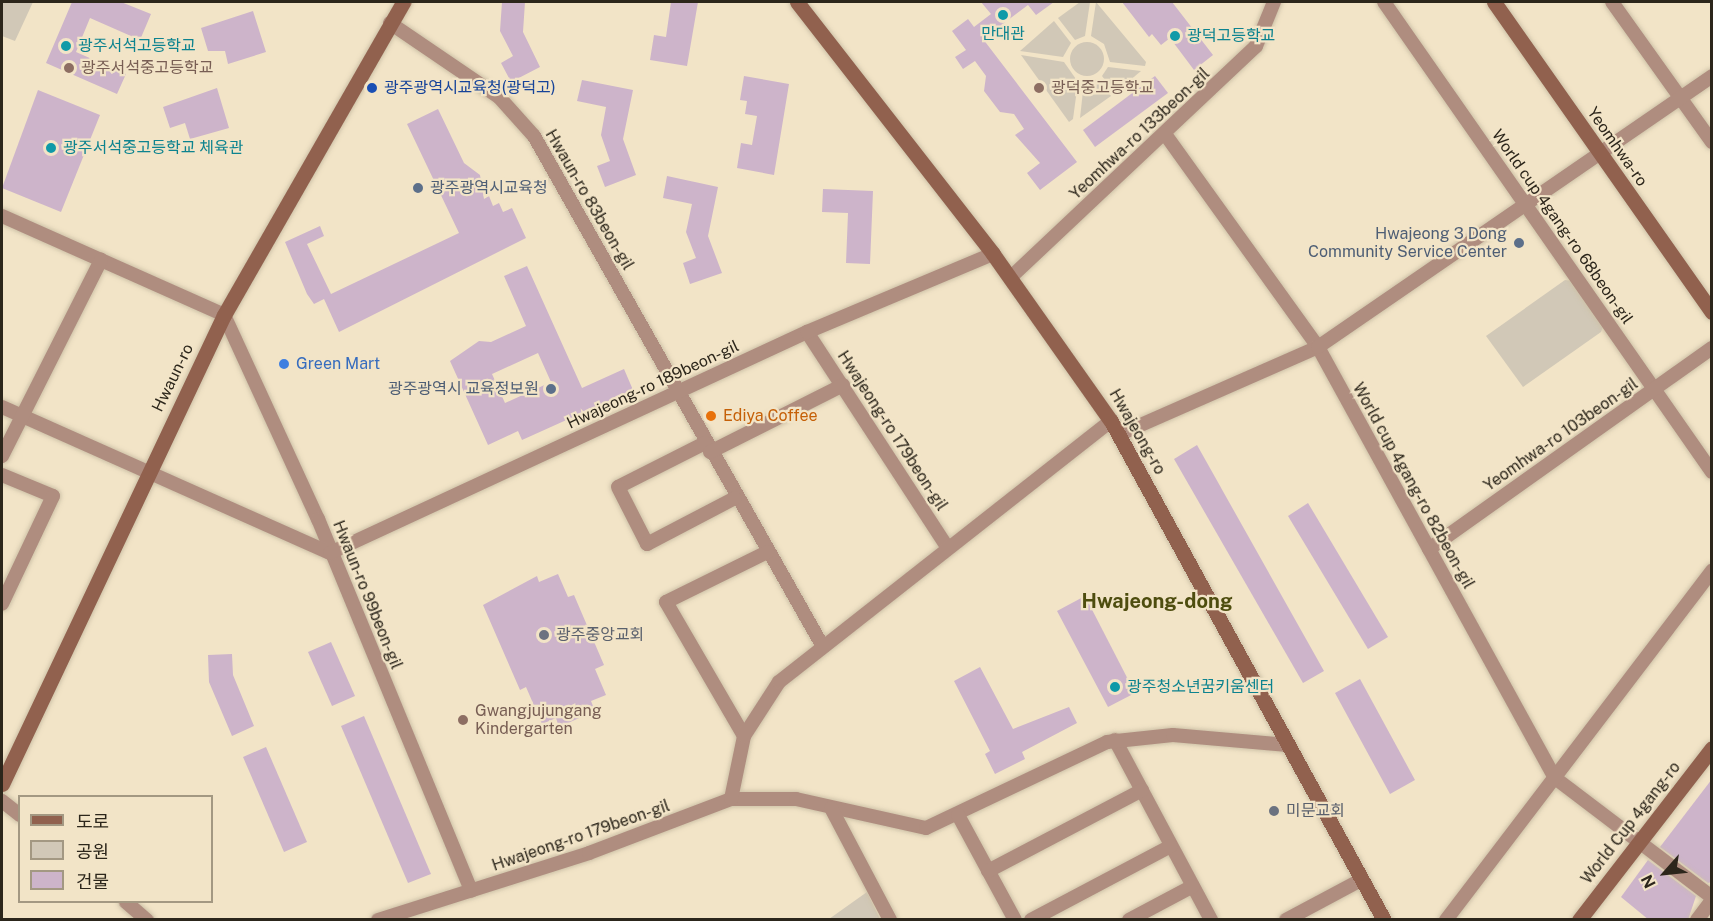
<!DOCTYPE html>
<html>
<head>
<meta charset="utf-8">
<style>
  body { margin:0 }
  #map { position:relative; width:1713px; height:921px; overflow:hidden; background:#f2e4c7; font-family:"Public Sans","Noto Sans KR",sans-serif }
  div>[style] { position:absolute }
  .green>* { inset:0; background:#d1c8b7 }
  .round { border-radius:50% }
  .building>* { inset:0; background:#cdb4ca }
  .roads { filter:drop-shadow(0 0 2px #cec2a8) drop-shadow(0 0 2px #cec2a8) }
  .street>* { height:14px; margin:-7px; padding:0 7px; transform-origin:7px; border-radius:7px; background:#af8d7f }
  .secondary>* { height:15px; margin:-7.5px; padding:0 7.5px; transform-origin:7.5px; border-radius:7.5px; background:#91614e }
  .dots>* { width:16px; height:16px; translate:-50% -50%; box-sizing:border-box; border:3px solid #f2e4c7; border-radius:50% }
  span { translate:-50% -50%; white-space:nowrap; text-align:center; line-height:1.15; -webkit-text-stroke:4.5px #f2e4c7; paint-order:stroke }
  .culture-label { font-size:16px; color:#0d838f }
  .left { translate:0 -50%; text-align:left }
  .education-label { font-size:16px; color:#785e54 }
  .transit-label { font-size:16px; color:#164399 }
  .street-label { font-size:16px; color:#2c261b }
  .service-label { font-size:16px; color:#4e5e75 }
  .right { translate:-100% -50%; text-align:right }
  .shop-label { font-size:16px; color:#366cbe }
  .food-label { font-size:16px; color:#c56008 }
  .worship-label { font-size:16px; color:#5b616d }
  .quarter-label { font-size:20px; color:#4e4d0f; font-weight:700 }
  .frame { position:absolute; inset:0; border:3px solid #2c261b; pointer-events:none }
  .legend { position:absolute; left:18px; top:795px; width:195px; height:108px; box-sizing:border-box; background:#f2e4c7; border:2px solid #a39882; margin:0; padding:8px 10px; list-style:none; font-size:18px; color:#2c261b }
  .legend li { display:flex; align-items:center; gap:12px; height:30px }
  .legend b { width:30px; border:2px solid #a39882 }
  .north { position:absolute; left:1635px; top:843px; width:60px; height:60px; -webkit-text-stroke:4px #f2e4c7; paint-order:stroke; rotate:243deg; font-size:16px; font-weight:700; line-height:24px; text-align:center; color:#2c261b }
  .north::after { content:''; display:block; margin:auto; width:21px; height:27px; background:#2c261b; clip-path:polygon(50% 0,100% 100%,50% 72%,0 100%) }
</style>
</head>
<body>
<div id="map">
  <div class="green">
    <div style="clip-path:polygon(2px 2px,33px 2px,15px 41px,2px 36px)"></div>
    <div style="clip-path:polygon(1080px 2px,1090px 2px,1085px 36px,1075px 40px,1058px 18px)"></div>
    <div style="clip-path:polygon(1096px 2px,1146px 62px,1145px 66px,1110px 62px,1104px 44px,1091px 36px)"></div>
    <div style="clip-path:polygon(1054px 21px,1071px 43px,1063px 57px,1020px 51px)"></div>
    <div class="round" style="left:1070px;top:42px;width:34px;height:34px"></div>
    <div style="clip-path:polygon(1021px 55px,1064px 62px,1078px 82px,1073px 119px,1069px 122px)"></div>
    <div style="clip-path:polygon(1108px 67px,1141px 71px,1115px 93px,1102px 76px)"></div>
    <div style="clip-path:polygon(1098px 79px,1111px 96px,1080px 118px,1084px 82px)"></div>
    <div style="clip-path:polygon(1565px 280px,1573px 281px,1604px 324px,1601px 332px,1523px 387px,1486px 336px)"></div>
    <div style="clip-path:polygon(867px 892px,880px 919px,829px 919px)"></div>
  </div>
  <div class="building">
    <div style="clip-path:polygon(72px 2px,121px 2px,151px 14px,140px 40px,90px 18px,76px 52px,126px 74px,117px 94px,46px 63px)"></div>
    <div style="clip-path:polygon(502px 2px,525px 2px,523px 32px,540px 67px,511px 82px,501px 63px,513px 56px,500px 31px)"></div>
    <div style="clip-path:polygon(671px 2px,698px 2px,687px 66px,650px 60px,654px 35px,666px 37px)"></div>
    <div style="clip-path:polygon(981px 2px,1054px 2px,1036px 15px,1028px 5px,983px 39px,1077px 162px,1040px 190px,1027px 173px,1040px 163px,1015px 135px,1024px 129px,1014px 114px,1000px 112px,984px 91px,986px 76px,975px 61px,963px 69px,955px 57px,966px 50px,952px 31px,968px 19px,974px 27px,991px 14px)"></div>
    <div style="clip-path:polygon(1122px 2px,1172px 2px,1213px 55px,1194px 70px,1170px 38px,1161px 45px,1152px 34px,1149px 37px)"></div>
    <div style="clip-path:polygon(253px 11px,266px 52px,228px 64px,225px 51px,208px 51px,201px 28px)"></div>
    <div style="clip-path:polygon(744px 76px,789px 84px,774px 175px,737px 168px,741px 143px,752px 145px,757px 116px,745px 114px,747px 101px,740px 100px)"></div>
    <div style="clip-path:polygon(1155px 76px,1168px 93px,1095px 147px,1083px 130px)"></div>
    <div style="clip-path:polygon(582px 80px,633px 90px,623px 139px,636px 175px,605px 187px,597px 166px,610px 161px,601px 135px,606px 107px,577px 101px)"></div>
    <div style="clip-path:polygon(217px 88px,229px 128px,190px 139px,185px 123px,170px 128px,163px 107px)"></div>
    <div style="clip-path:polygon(38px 90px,100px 115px,61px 212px,2px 188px)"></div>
    <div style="clip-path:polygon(438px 109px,464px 163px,480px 175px,484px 199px,489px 196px,493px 206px,499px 203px,503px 212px,512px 208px,526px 238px,339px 332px,324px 299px,314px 304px,307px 294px,285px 242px,320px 226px,324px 236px,307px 244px,331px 294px,459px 233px,407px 124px)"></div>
    <div style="clip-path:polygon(667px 176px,718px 187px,708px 236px,722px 273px,690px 284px,683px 263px,696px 258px,686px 232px,692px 204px,663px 198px)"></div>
    <div style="clip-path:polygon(823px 189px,873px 191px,870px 264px,846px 263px,848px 213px,822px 212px)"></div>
    <div style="clip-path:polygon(evenodd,527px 266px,582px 388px,624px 369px,633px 390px,522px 440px,518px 431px,488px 445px,450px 361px,479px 341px,491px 342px,526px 326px,504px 276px,527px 266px,538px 353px,551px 382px,505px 403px,492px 374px,538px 353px)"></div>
    <div style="clip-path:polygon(1197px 445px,1324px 671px,1303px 683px,1174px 459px)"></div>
    <div style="clip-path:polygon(1308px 503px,1388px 637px,1368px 649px,1288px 516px)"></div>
    <div style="clip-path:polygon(558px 574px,568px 597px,574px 595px,604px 665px,595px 669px,606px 695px,591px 701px,595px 711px,559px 727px,556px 718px,542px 724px,526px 687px,520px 690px,483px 605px,537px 576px,539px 582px)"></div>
    <div style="clip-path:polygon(1085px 596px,1135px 693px,1108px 707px,1057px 611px)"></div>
    <div style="clip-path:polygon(331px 642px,355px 696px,332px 706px,308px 652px)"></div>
    <div style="clip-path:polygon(232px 654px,233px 675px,254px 726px,232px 736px,209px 682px,208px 655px)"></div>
    <div style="clip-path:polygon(980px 667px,1013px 729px,1069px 707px,1077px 723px,1022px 752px,1025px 759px,995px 774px,985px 754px,990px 751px,954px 681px)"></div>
    <div style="clip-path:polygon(1360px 679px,1415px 780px,1390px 794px,1335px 693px)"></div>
    <div style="clip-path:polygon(364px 716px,431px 874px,408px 883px,341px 726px)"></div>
    <div style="clip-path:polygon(266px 747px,307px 842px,284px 852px,243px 757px)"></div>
    <div style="clip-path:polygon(1712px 779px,1712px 882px,1708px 883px,1660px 847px)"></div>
    <div style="clip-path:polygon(1648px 860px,1696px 896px,1688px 920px,1649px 920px,1621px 897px)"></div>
  </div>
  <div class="roads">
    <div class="street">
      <div style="left:1384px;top:2px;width:573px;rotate:55.09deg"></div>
      <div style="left:1612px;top:2px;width:172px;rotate:54.5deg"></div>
      <div style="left:390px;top:23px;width:132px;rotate:34.2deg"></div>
      <div style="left:499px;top:97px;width:52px;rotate:48.1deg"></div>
      <div style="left:534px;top:136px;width:585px;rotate:60.5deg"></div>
      <div style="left:1165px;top:134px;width:262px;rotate:54.3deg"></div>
      <div style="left:1318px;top:347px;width:492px;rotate:61.2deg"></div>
      <div style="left:1555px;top:778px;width:197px;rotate:37.2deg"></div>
      <div style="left:2px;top:216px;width:243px;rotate:24deg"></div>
      <div style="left:224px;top:315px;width:225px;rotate:65.3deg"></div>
      <div style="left:318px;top:519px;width:402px;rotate:67.6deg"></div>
      <div style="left:1010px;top:278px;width:338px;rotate:-43.3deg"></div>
      <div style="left:1256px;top:46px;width:48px;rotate:-67.8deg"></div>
      <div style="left:807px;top:332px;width:258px;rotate:56.9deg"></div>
      <div style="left:2px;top:407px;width:359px;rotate:24deg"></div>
      <div style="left:330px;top:553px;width:526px;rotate:-24.86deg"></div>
      <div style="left:807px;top:332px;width:202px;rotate:-22.8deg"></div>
      <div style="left:1120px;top:434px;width:216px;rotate:-23.7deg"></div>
      <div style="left:1318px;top:347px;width:478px;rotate:-34.5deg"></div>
      <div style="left:705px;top:443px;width:97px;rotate:153.2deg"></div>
      <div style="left:618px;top:487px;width:64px;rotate:63deg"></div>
      <div style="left:647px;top:544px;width:99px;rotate:-27.6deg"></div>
      <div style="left:710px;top:452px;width:149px;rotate:-26.7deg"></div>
      <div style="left:2px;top:456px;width:220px;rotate:-63.2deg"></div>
      <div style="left:2px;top:475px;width:55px;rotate:22.4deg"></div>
      <div style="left:53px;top:496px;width:119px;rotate:115.3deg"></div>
      <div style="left:1429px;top:549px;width:347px;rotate:-35.4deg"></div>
      <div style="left:744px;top:736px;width:155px;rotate:-120.2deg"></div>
      <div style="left:666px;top:602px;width:113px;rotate:-26.3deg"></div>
      <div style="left:1115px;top:740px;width:204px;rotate:61.9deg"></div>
      <div style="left:731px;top:799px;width:65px"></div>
      <div style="left:796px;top:799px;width:133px;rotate:12.6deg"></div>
      <div style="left:926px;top:828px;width:200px;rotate:-25.4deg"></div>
      <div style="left:1107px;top:742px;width:66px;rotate:-6.1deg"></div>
      <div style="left:1173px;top:735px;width:115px;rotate:5deg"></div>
      <div style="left:2px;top:801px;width:23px;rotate:38deg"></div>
      <div style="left:831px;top:808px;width:127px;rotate:62.2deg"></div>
      <div style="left:958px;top:815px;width:119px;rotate:61.5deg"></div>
      <div style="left:988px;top:871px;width:174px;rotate:-27.7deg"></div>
      <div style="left:126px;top:902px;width:28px;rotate:41deg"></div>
      <div style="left:378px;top:920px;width:221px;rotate:-17.6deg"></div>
      <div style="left:589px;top:853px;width:152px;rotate:-20.8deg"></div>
      <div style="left:731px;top:799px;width:64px;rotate:-78.3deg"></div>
      <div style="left:744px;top:736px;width:64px;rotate:-57.1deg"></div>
      <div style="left:779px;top:682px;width:422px;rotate:-38.2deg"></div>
      <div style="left:1031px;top:920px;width:158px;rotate:-27.9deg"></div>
      <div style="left:1129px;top:920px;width:72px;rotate:-28deg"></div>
      <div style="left:1286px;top:920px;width:85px;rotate:-28.1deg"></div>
      <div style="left:1446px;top:920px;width:439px;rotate:-52.7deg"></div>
      <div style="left:1697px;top:920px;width:25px;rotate:-53deg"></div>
    </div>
    <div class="secondary">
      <div style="left:797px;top:2px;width:319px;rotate:52.1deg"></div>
      <div style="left:993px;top:254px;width:204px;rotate:54.8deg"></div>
      <div style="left:1111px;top:421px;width:569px;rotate:61.32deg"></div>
      <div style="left:1494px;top:2px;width:379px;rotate:54.9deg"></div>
      <div style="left:2px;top:784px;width:519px;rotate:-64.67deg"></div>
      <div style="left:224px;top:315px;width:361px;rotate:-60.2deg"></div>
      <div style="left:1579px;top:920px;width:217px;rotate:-52.3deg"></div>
    </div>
  </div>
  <div class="dots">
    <div style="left:1003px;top:15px;background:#0f9aa8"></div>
    <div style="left:1175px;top:36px;background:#0f9aa8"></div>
    <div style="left:66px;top:46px;background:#0f9aa8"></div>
    <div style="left:69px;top:68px;background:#8d6e63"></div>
    <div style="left:372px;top:88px;background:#1a4fb4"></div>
    <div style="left:1039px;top:88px;background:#8d6e63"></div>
    <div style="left:51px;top:148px;background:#0f9aa8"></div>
    <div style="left:418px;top:188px;background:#5c6f8a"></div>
    <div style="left:1519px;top:243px;background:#5c6f8a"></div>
    <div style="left:284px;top:364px;background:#3f7fe0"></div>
    <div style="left:551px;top:389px;background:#5c6f8a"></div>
    <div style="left:711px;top:416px;background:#e8710a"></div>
    <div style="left:544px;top:635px;background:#6b7280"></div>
    <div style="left:1115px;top:687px;background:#0f9aa8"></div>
    <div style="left:463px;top:720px;background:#8d6e63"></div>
    <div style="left:1274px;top:811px;background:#6b7280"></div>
  </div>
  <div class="culture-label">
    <span style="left:1003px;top:34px">만대관</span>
    <span class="left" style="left:1187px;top:36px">광덕고등학교</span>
    <span class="left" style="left:78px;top:46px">광주서석고등학교</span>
    <span class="left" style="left:63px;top:148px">광주서석중고등학교 체육관</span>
    <span class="left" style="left:1127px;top:687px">광주청소년꿈키움센터</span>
  </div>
  <div class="education-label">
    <span class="left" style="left:81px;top:68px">광주서석중고등학교</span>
    <span class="left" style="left:1051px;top:88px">광덕중고등학교</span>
    <span class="left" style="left:475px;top:720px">Gwangjujungang<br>Kindergarten</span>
  </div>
  <div class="transit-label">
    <span class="left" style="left:384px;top:88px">광주광역시교육청(광덕고)</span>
  </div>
  <div class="street-label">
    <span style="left:1140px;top:134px;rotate:-43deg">Yeomhwa-ro 133beon-gil</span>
    <span style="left:1617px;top:147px;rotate:55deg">Yeomhwa-ro</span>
    <span style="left:589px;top:200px;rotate:60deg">Hwaun-ro 83beon-gil</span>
    <span style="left:1562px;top:227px;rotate:55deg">World cup 4gang-ro 68beon-gil</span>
    <span style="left:173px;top:378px;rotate:-64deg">Hwaun-ro</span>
    <span style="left:653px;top:385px;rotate:-25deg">Hwajeong-ro 189beon-gil</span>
    <span style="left:892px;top:431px;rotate:57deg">Hwajeong-ro 179beon-gil</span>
    <span style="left:1137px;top:432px;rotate:60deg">Hwajeong-ro</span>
    <span style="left:1561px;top:435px;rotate:-35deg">Yeomhwa-ro 103beon-gil</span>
    <span style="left:1413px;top:486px;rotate:61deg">World cup 4gang-ro 82beon-gil</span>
    <span style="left:367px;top:595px;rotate:68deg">Hwaun-ro 99beon-gil</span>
    <span style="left:1631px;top:823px;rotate:-52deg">World Cup 4gang-ro</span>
    <span style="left:581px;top:836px;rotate:-19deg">Hwajeong-ro 179beon-gil</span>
  </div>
  <div class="service-label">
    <span class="left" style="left:430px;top:188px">광주광역시교육청</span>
    <span class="right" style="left:1507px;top:243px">Hwajeong 3 Dong<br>Community Service Center</span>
    <span class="right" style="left:539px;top:389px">광주광역시 교육정보원</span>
  </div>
  <div class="shop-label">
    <span class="left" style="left:296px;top:364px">Green Mart</span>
  </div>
  <div class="food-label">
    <span class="left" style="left:723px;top:416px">Ediya Coffee</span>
  </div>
  <div class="worship-label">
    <span class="left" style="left:556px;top:635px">광주중앙교회</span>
    <span class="left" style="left:1286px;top:811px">미문교회</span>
  </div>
  <div class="quarter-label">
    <span style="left:1157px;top:601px">Hwajeong-dong</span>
  </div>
  <div class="frame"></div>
  <ul class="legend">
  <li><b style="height:8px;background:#91614e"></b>도로</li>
  <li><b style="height:16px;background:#d1c8b7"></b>공원</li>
  <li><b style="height:16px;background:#cdb4ca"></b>건물</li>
  </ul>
  <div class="north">N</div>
</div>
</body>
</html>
